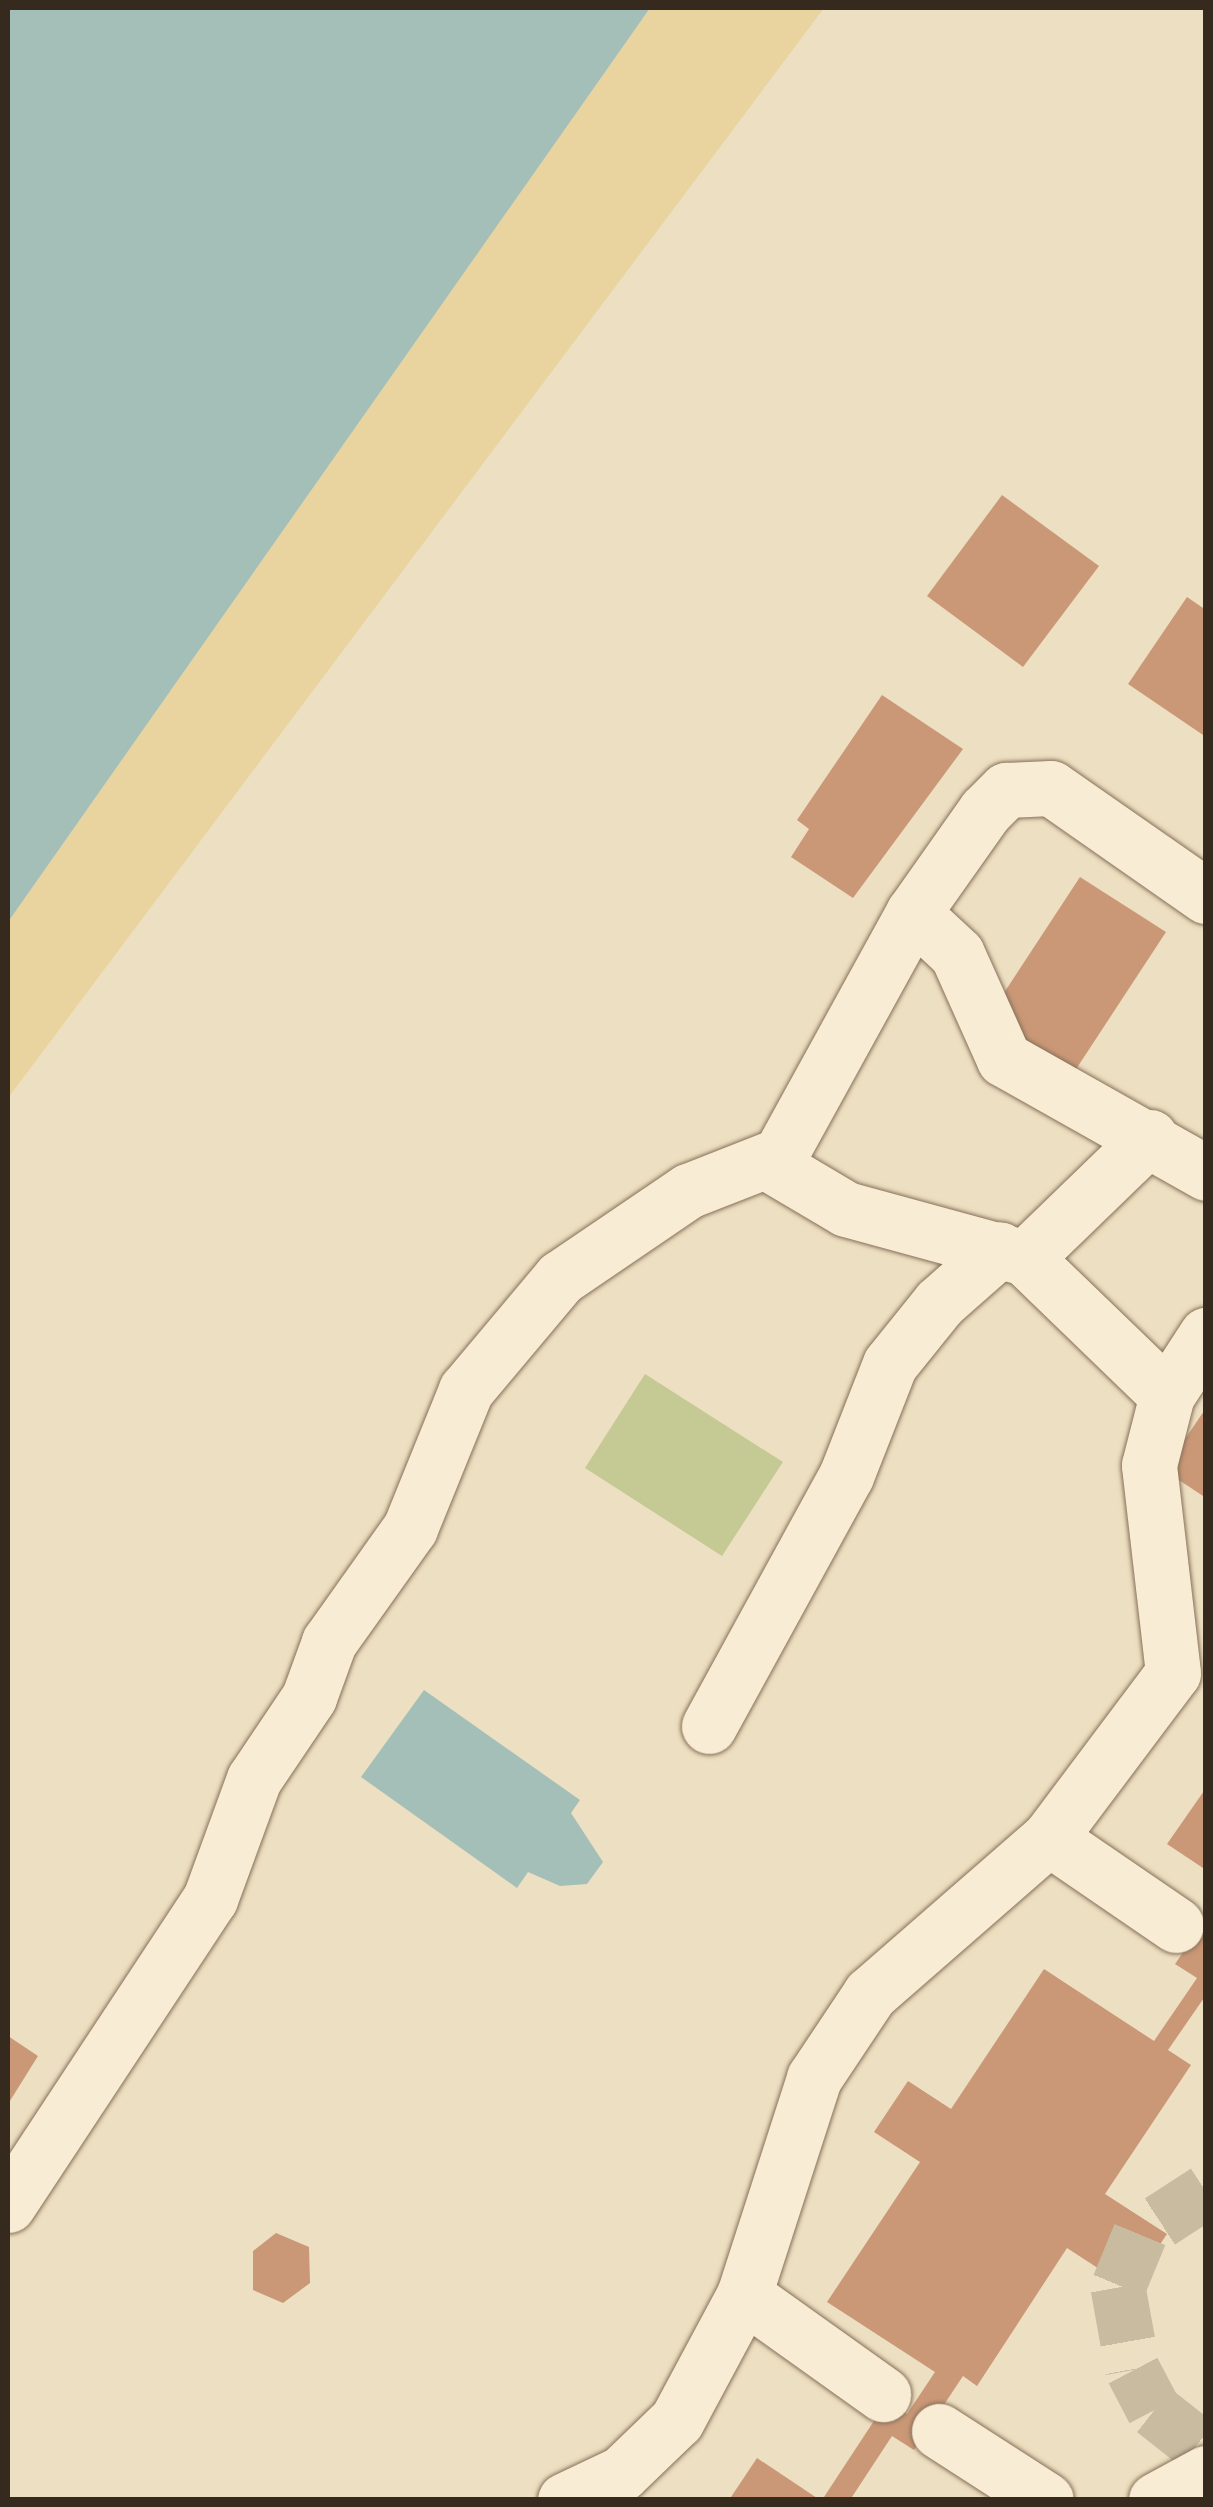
<!DOCTYPE html>
<html>
<head>
<meta charset="utf-8">
<style>
  body { margin:0 }
  #map { position:relative; width:1213px; height:2507px; overflow:hidden; background:#eddfc1; font-family:"Noto Serif",serif }
  div>[style] { position:absolute }
  .green>* { inset:0; background:#c5ca95 }
  .sand>* { inset:0; background:#e9d39e }
  .water>* { inset:0; background:#a4bfb7 }
  .building>* { inset:0; background:#ca9877 }
  .minor-tunnel>* { height:55px; margin-top:-27.5px; transform-origin:0; background:repeating-linear-gradient(90deg,#c8bba0 0 55px,transparent 0 83px) }
  .roads { filter:drop-shadow(0 0 2px #867059) drop-shadow(0 0 2px #867059) }
  .minor>* { height:55px; margin:-27.5px; padding:0 27.5px; transform-origin:27.5px; border-radius:27.5px; background:#f8ecd4 }
  span { translate:-50% -50%; white-space:nowrap; text-align:center; line-height:1.15; -webkit-text-stroke:9px #f4e9d0; paint-order:stroke }
  .frame { position:absolute; inset:0; border:10px solid #36291d; pointer-events:none }
</style>
</head>
<body>
<div id="map">
  <div class="green">
    <div style="clip-path:polygon(645px 1374px,783px 1462px,722px 1556px,585px 1468px)"></div>
  </div>
  <div class="sand">
    <div style="clip-path:polygon(650px 8px,824px 8px,8px 1098px,8px 922px)"></div>
  </div>
  <div class="water">
    <div style="clip-path:polygon(8px 8px,650px 8px,8px 922px)"></div>
    <div style="clip-path:polygon(424px 1690px,580px 1800px,571px 1813px,603px 1862px,587px 1884px,560px 1886px,528px 1872px,517px 1888px,361px 1777px)"></div>
  </div>
  <div class="building">
    <div style="clip-path:polygon(1002px 495px,1099px 566px,1023px 667px,927px 596px)"></div>
    <div style="clip-path:polygon(1187px 597px,1206px 610px,1206px 737px,1128px 684px)"></div>
    <div style="clip-path:polygon(882px 695px,963px 749px,853px 898px,791px 857px,809px 829px,797px 820px)"></div>
    <div style="clip-path:polygon(1080px 877px,1166px 932px,1065px 1086px,993px 1040px,998px 1002px)"></div>
    <div style="clip-path:polygon(1206px 1408px,1206px 1498px,1164px 1470px)"></div>
    <div style="clip-path:polygon(1206px 1788px,1206px 1870px,1167px 1844px)"></div>
    <div style="clip-path:polygon(1206px 1919px,1206px 1995px,1168px 2050px,1191px 2065px,1105px 2194px,1167px 2234px,1130px 2289px,1067px 2248px,977px 2386px,963px 2376px,914px 2450px,892px 2436px,850px 2500px,822px 2500px,887px 2401px,907px 2414px,935px 2372px,827px 2302px,920px 2162px,874px 2132px,908px 2081px,951px 2109px,1044px 1969px,1154px 2041px,1197px 1978px,1175px 1964px)"></div>
    <div style="clip-path:polygon(8px 2036px,38px 2056px,8px 2104px)"></div>
    <div style="clip-path:polygon(276px 2233px,309px 2247px,310px 2283px,283px 2303px,253px 2290px,253px 2251px)"></div>
    <div style="clip-path:polygon(757px 2458px,820px 2500px,729px 2500px)"></div>
  </div>
  <div class="minor-tunnel">
    <div style="left:1206px;top:2191px;width:79px;rotate:146.9deg"></div>
    <div style="left:1140px;top:2234px;width:57px;rotate:112.5deg"></div>
    <div style="left:1118px;top:2287px;width:84px;rotate:79.8deg"></div>
    <div style="left:1133px;top:2370px;width:45px;rotate:62.3deg"></div>
    <div style="left:1154px;top:2410px;width:66px;rotate:38.3deg"></div>
  </div>
  <div class="roads">
    <div class="minor">
      <div style="left:913px;top:913px;width:60px;rotate:43deg"></div>
      <div style="left:957px;top:954px;width:115px;rotate:65.9deg"></div>
      <div style="left:1004px;top:1059px;width:232px;rotate:29.4deg"></div>
      <div style="left:770px;top:1164px;width:88px;rotate:30.6deg"></div>
      <div style="left:846px;top:1209px;width:186px;rotate:15.3deg"></div>
      <div style="left:1025px;top:1258px;width:197px;rotate:44deg"></div>
      <div style="left:1025px;top:1258px;width:174px;rotate:-44.1deg"></div>
      <div style="left:709px;top:1726px;width:285px;rotate:-61.3deg"></div>
      <div style="left:846px;top:1476px;width:120px;rotate:-68.6deg"></div>
      <div style="left:890px;top:1364px;width:78px;rotate:-51.2deg"></div>
      <div style="left:939px;top:1303px;width:81px;rotate:-41.5deg"></div>
      <div style="left:1049px;top:1838px;width:154px;rotate:34.4deg"></div>
      <div style="left:8px;top:2205px;width:367px;rotate:-56.6deg"></div>
      <div style="left:210px;top:1899px;width:128px;rotate:-69.9deg"></div>
      <div style="left:254px;top:1779px;width:99px;rotate:-56.1deg"></div>
      <div style="left:309px;top:1697px;width:59px;rotate:-70deg"></div>
      <div style="left:329px;top:1642px;width:140px;rotate:-54.6deg"></div>
      <div style="left:410px;top:1528px;width:149px;rotate:-67.9deg"></div>
      <div style="left:466px;top:1390px;width:146px;rotate:-50deg"></div>
      <div style="left:560px;top:1278px;width:155px;rotate:-34.2deg"></div>
      <div style="left:688px;top:1191px;width:99px;rotate:-21.4deg"></div>
      <div style="left:780px;top:1155px;width:276px;rotate:-61.2deg"></div>
      <div style="left:913px;top:913px;width:125px;rotate:-54.8deg"></div>
      <div style="left:985px;top:811px;width:30px;rotate:-45deg"></div>
      <div style="left:1006px;top:790px;width:45px;rotate:-2.5deg"></div>
      <div style="left:1051px;top:788px;width:189px;rotate:34.9deg"></div>
      <div style="left:744px;top:2295px;width:171px;rotate:35.5deg"></div>
      <div style="left:939px;top:2431px;width:127px;rotate:32.8deg"></div>
      <div style="left:565px;top:2500px;width:63px;rotate:-25.3deg"></div>
      <div style="left:622px;top:2473px;width:76px;rotate:-43.9deg"></div>
      <div style="left:677px;top:2420px;width:142px;rotate:-61.8deg"></div>
      <div style="left:744px;top:2295px;width:228px;rotate:-72.1deg"></div>
      <div style="left:814px;top:2078px;width:101px;rotate:-56.3deg"></div>
      <div style="left:870px;top:1994px;width:237px;rotate:-41.1deg"></div>
      <div style="left:1049px;top:1838px;width:206px;rotate:-53.1deg"></div>
      <div style="left:1173px;top:1673px;width:209px;rotate:-96.6deg"></div>
      <div style="left:1149px;top:1465px;width:72px;rotate:-75.6deg"></div>
      <div style="left:1167px;top:1395px;width:72px;rotate:-57deg"></div>
      <div style="left:1156px;top:2500px;width:57px;rotate:-28.4deg"></div>
    </div>
  </div>
  <div class="frame"></div>
</div>
</body>
</html>
